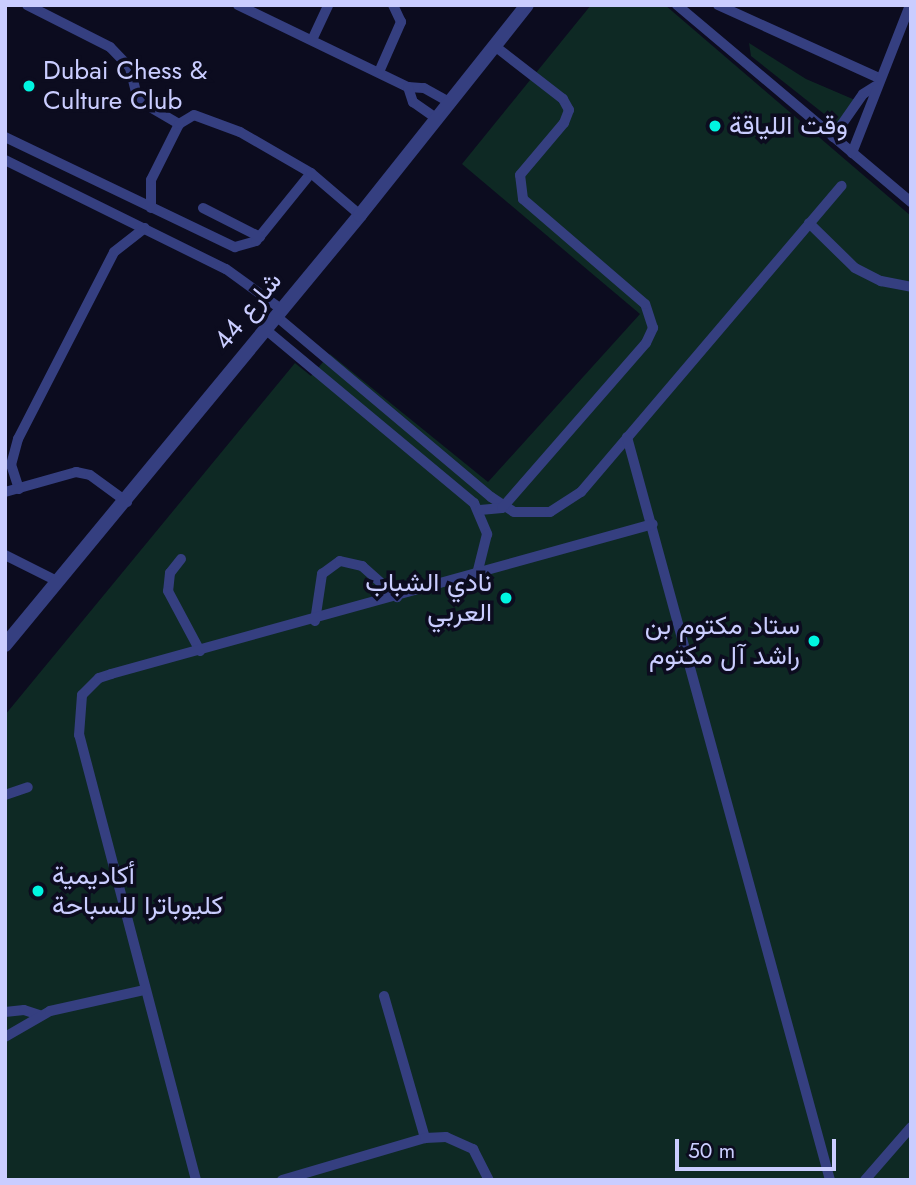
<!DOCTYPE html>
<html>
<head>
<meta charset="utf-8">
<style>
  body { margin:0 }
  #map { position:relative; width:916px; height:1185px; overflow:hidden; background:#0c0c1f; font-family:Jost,Vazirmatn,sans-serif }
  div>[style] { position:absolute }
  .green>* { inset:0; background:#0e2924 }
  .lane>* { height:10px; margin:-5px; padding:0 5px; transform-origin:5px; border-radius:5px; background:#353f80 }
  .street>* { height:14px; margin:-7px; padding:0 7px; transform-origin:7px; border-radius:7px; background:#353f80 }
  .dots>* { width:19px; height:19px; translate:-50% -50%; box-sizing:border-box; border:4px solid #0c0c1f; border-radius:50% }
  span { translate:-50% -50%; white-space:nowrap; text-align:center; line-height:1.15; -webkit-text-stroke:7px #0c0c1f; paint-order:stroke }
  .poi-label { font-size:26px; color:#cacdff }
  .left { translate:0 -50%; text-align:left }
  .right { translate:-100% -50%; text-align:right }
  .street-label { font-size:26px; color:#cacdff }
  .frame { position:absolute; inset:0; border:7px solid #cacdff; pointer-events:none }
  .scale { position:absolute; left:675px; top:1139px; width:161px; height:32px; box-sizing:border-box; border:4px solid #cacdff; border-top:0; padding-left:9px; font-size:21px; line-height:24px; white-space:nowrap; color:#cacdff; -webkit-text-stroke:5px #0c0c1f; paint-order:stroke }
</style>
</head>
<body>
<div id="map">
  <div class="green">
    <div style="clip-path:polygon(591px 5px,665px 5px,911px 216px,911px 1180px,5px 1180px,5px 715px,295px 363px,311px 376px,330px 354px,488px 482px,640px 314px,462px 164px)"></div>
    <div style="clip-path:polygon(749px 43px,806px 79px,855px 100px,838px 125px,751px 56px)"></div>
  </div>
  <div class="lane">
    <div style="left:27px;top:5px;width:93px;rotate:26.8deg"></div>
    <div style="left:110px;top:47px;width:29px;rotate:46deg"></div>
    <div style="left:130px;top:68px;width:33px;rotate:76deg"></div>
    <div style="left:138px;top:100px;width:48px;rotate:30.3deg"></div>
    <div style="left:238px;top:5px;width:189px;rotate:25.8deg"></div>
    <div style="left:408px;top:87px;width:16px;rotate:4deg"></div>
    <div style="left:424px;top:88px;width:31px;rotate:29deg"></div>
    <div style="left:677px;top:5px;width:306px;rotate:40.1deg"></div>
    <div style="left:718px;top:5px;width:177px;rotate:24.4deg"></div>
    <div style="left:312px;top:40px;width:38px;rotate:-65deg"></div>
    <div style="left:379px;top:72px;width:55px;rotate:-66.3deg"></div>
    <div style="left:401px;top:22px;width:19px;rotate:-115deg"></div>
    <div style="left:408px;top:87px;width:16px;rotate:72deg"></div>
    <div style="left:413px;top:102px;width:29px;rotate:35deg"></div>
    <div style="left:5px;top:137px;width:255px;rotate:25.6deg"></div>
    <div style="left:235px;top:247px;width:22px;rotate:-16deg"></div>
    <div style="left:256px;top:241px;width:87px;rotate:-51deg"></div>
    <div style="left:833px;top:137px;width:52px;rotate:-55.1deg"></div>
    <div style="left:863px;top:94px;width:15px;rotate:-32deg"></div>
    <div style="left:852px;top:153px;width:159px;rotate:-68.6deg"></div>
    <div style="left:5px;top:160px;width:246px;rotate:26.3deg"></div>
    <div style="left:226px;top:269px;width:68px;rotate:36deg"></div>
    <div style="left:151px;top:208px;width:28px;rotate:-90deg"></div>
    <div style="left:151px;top:180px;width:63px;rotate:-63.4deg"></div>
    <div style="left:179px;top:124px;width:17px;rotate:-31deg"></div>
    <div style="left:194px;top:115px;width:49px;rotate:20.3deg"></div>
    <div style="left:240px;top:132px;width:82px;rotate:30deg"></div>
    <div style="left:311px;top:173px;width:65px;rotate:40.6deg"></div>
    <div style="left:203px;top:208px;width:64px;rotate:27deg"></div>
    <div style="left:809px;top:223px;width:64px;rotate:44.4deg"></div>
    <div style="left:855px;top:268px;width:29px;rotate:27deg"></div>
    <div style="left:881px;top:281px;width:31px;rotate:11deg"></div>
    <div style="left:276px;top:316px;width:281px;rotate:40.1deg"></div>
    <div style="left:491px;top:497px;width:27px;rotate:33deg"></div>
    <div style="left:514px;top:512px;width:36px"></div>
    <div style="left:550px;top:512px;width:37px;rotate:-33deg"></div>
    <div style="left:581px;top:492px;width:402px;rotate:-49.6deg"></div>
    <div style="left:265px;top:329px;width:272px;rotate:39.8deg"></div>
    <div style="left:474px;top:503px;width:34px;rotate:67deg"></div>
    <div style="left:487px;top:534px;width:41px;rotate:104deg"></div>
    <div style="left:627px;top:437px;width:770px;rotate:74.72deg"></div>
    <div style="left:19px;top:489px;width:25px;rotate:-108deg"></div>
    <div style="left:11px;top:465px;width:27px;rotate:-75deg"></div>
    <div style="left:18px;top:439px;width:210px;rotate:-62.8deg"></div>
    <div style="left:114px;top:252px;width:39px;rotate:-38deg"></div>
    <div style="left:5px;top:492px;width:74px;rotate:-15.7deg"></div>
    <div style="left:76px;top:472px;width:14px;rotate:12deg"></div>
    <div style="left:90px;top:475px;width:46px;rotate:36.1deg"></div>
    <div style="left:480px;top:510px;width:22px;rotate:-5deg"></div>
    <div style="left:502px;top:508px;width:219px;rotate:-48.9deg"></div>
    <div style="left:646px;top:343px;width:17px;rotate:-65deg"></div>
    <div style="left:653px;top:328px;width:25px;rotate:-108deg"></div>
    <div style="left:645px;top:304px;width:161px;rotate:-139.3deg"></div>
    <div style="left:523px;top:199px;width:24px;rotate:-97deg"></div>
    <div style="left:520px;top:175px;width:68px;rotate:-49.8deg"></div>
    <div style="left:564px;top:123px;width:14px;rotate:-69deg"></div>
    <div style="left:569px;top:110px;width:13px;rotate:-119deg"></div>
    <div style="left:563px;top:99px;width:85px;rotate:-142.2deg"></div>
    <div style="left:5px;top:555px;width:60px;rotate:26.6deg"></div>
    <div style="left:181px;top:559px;width:18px;rotate:128deg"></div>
    <div style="left:170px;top:573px;width:18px;rotate:96deg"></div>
    <div style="left:168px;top:591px;width:68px;rotate:61.9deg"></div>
    <div style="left:315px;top:621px;width:48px;rotate:-81.5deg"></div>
    <div style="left:322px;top:574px;width:22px;rotate:-36deg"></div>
    <div style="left:340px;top:561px;width:23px;rotate:13deg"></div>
    <div style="left:362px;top:566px;width:47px;rotate:41.5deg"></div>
    <div style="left:5px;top:795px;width:24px;rotate:-19deg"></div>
    <div style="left:384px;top:996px;width:148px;rotate:73.9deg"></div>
    <div style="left:5px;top:1012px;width:19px;rotate:-6deg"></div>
    <div style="left:24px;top:1010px;width:16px;rotate:18deg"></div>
    <div style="left:5px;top:1037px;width:52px;rotate:-30deg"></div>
    <div style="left:50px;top:1011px;width:96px;rotate:-12.6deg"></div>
    <div style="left:196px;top:1180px;width:460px;rotate:-104.7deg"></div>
    <div style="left:79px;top:735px;width:40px;rotate:-85.7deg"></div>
    <div style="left:82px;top:695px;width:24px;rotate:-45deg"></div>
    <div style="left:99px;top:678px;width:13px;rotate:-18deg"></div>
    <div style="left:111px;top:674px;width:562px;rotate:-15.47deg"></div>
    <div style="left:282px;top:1180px;width:149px;rotate:-16.4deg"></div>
    <div style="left:425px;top:1138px;width:21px;rotate:-3deg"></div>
    <div style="left:446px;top:1137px;width:30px;rotate:24deg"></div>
    <div style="left:473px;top:1149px;width:35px;rotate:63deg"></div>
    <div style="left:865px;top:1180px;width:70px;rotate:-49deg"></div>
  </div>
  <div class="street">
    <div style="left:5px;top:645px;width:558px;rotate:-50.46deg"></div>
    <div style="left:360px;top:215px;width:268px;rotate:-51.5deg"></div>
  </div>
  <div class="dots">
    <div style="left:29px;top:86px;background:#00f5e1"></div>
    <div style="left:715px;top:126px;background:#00f5e1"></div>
    <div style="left:506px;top:598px;background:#00f5e1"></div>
    <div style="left:814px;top:641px;background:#00f5e1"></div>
    <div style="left:38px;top:891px;background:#00f5e1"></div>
  </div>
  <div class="poi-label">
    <span class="left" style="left:43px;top:86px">Dubai Chess &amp;<br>Culture Club</span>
    <span class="left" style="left:729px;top:126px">وقت اللياقة</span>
    <span class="right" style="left:492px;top:598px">نادي الشباب<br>العربي</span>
    <span class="right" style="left:800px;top:641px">ستاد مكتوم بن<br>راشد آل مكتوم</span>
    <span class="left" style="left:52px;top:891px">أكاديمية<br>كليوباترا للسباحة</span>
  </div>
  <div class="street-label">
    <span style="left:248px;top:311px;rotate:-51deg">شارع 44</span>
  </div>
  <div class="frame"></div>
  <div class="scale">50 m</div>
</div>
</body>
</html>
